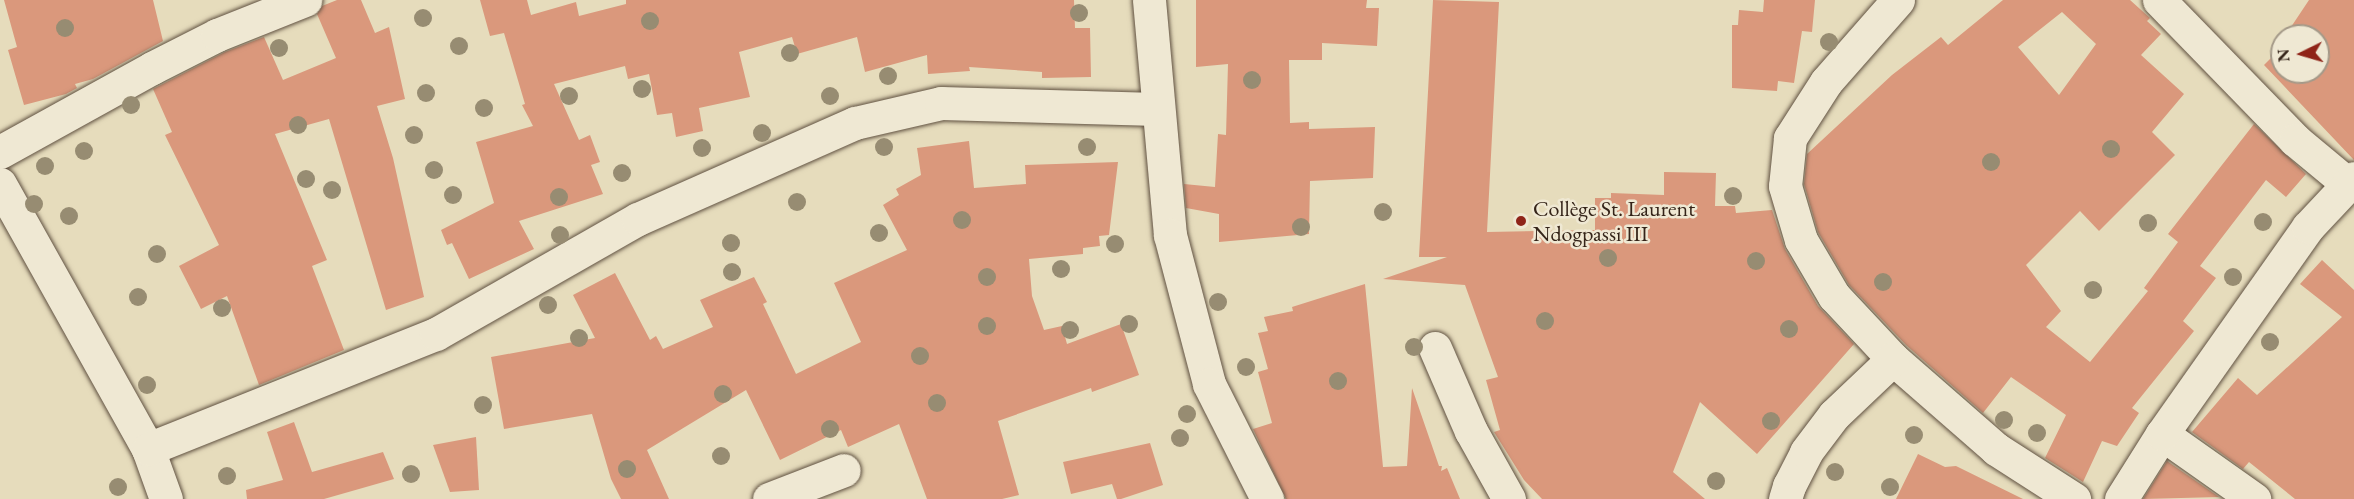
<!DOCTYPE html>
<html>
<head>
<meta charset="utf-8">
<style>
  body { margin:0 }
  #map { position:relative; width:2354px; height:499px; overflow:hidden; background:#e6dcbc; font-family:"EB Garamond",serif }
  div>[style] { position:absolute }
  .building>* { inset:0; background:#da987c }
  .roads { filter:drop-shadow(0 0 2px #605141) drop-shadow(0 0 2px #605141) }
  .minor>* { height:33px; margin:-16.5px; padding:0 16.5px; transform-origin:16.5px; border-radius:16.5px; background:#efe8d3 }
  .trees>* { width:18px; height:18px; margin:-9px; border-radius:50%; background:#978c72 }
  .dots>* { width:16px; height:16px; translate:-50% -50%; box-sizing:border-box; border:3px solid #efe8d3; border-radius:50% }
  span { translate:-50% -50%; white-space:nowrap; text-align:center; line-height:1.15; -webkit-text-stroke:5px #efe8d3; paint-order:stroke }
  .poi-label { font-size:22px; color:#342318 }
  .left { translate:0 -50%; text-align:left }
  .north { position:absolute; left:2270px; top:24px; width:60px; height:60px; box-sizing:border-box; background:#efe8d3; border:2px solid #a49988; border-radius:50%; rotate:265deg; font-size:16px; font-weight:700; line-height:24px; text-align:center; color:#342318 }
  .north::after { content:''; display:block; margin:auto; width:21px; height:27px; background:#8f2418; clip-path:polygon(50% 0,100% 100%,50% 72%,0 100%) }
</style>
</head>
<body>
<div id="map">
  <div class="building">
    <div style="clip-path:polygon(4px 0,153px 0,163px 41px,93px 79px,75px 84px,77px 88px,66px 94px,24px 105px,8px 50px,17px 47px)"></div>
    <div style="clip-path:polygon(337px 0,361px 0,375px 33px,389px 27px,405px 99px,377px 106px,393px 158px,424px 297px,386px 310px,329px 119px,275px 134px,327px 260px,312px 266px,344px 350px,259px 385px,227px 296px,201px 309px,179px 266px,219px 245px,165px 135px,172px 132px,153px 89px,225px 52px,264px 37px,283px 80px,336px 58px,317px 14px,322px 6px)"></div>
    <div style="clip-path:polygon(480px 0,527px 0,531px 15px,576px 2px,579px 16px,626px 4px,626px 0,1074px 0,1075px 28px,1090px 28px,1091px 77px,1042px 78px,1042px 72px,969px 67px,970px 71px,928px 74px,927px 55px,865px 72px,857px 37px,797px 54px,792px 37px,739px 52px,750px 97px,699px 108px,703px 131px,676px 137px,672px 113px,657px 115px,649px 74px,628px 79px,625px 66px,554px 84px,579px 140px,590px 135px,600px 162px,591px 165px,603px 194px,519px 221px,534px 249px,469px 279px,452px 243px,447px 245px,441px 230px,494px 203px,476px 142px,533px 126px,522px 105px,525px 104px,504px 33px,490px 36px)"></div>
    <div style="clip-path:polygon(1196px 0,1367px 0,1366px 8px,1379px 8px,1377px 46px,1322px 43px,1322px 60px,1289px 60px,1290px 123px,1309px 122px,1309px 129px,1375px 127px,1373px 178px,1310px 181px,1309px 234px,1219px 242px,1219px 214px,1186px 208px,1184px 184px,1215px 187px,1218px 134px,1226px 135px,1228px 64px,1196px 67px)"></div>
    <div style="clip-path:polygon(1433px 0,1499px 2px,1487px 232px,1595px 230px,1595px 198px,1611px 198px,1611px 193px,1664px 195px,1664px 172px,1716px 173px,1715px 206px,1735px 206px,1736px 213px,1772px 210px,1785px 249px,1818px 306px,1854px 344px,1757px 454px,1700px 402px,1673px 472px,1705px 499px,1542px 499px,1524px 480px,1494px 432px,1500px 430px,1486px 380px,1498px 377px,1465px 285px,1383px 279px,1447px 257px,1419px 257px)"></div>
    <div style="clip-path:polygon(1764px 0,1815px 0,1812px 32px,1802px 31px,1794px 83px,1778px 81px,1777px 91px,1732px 88px,1732px 25px,1738px 25px,1739px 10px,1763px 12px)"></div>
    <div style="clip-path:polygon(evenodd,2003px 0,2130px 0,2150px 18px,2147px 21px,2161px 34px,2141px 55px,2184px 94px,2152px 132px,2175px 155px,2099px 231px,2080px 211px,2026px 265px,2061px 311px,2046px 327px,2090px 362px,2148px 291px,2144px 288px,2178px 242px,2168px 234px,2254px 124px,2306px 174px,2286px 197px,2266px 180px,2200px 266px,2216px 278px,2183px 321px,2194px 331px,2132px 408px,2139px 413px,2117px 446px,2102px 441px,2083px 482px,2045px 458px,2066px 415px,2011px 377px,1983px 413px,1906px 345px,1849px 285px,1818px 232px,1804px 184px,1807px 154px,1892px 75px,1941px 37px,1948px 45px,2003px 0,2062px 12px,2096px 44px,2059px 95px,2018px 47px,2062px 12px)"></div>
    <div style="clip-path:polygon(2309px 0,2354px 0,2354px 160px,2264px 65px,2281px 48px,2279px 45px,2282px 41px,2282px 72px,2318px 72px,2318px 36px,2285px 36px)"></div>
    <div style="clip-path:polygon(969px 141px,974px 188px,1026px 184px,1025px 165px,1118px 162px,1109px 235px,1099px 236px,1100px 246px,1083px 248px,1083px 254px,1029px 259px,1032px 296px,1044px 330px,1062px 326px,1067px 344px,1121px 324px,1139px 375px,1092px 392px,1091px 388px,998px 421px,1019px 495px,1002px 499px,927px 499px,899px 424px,848px 447px,841px 430px,780px 460px,746px 390px,647px 450px,669px 499px,621px 499px,611px 479px,592px 414px,504px 429px,491px 357px,595px 338px,573px 295px,615px 273px,650px 340px,656px 336px,663px 349px,713px 327px,700px 300px,754px 277px,767px 302px,763px 304px,796px 374px,861px 342px,834px 283px,907px 250px,883px 205px,899px 195px,896px 189px,921px 175px,917px 148px)"></div>
    <div style="clip-path:polygon(2322px 260px,2354px 290px,2354px 499px,2295px 499px,2249px 462px,2243px 469px,2192px 432px,2238px 378px,2257px 395px,2342px 317px,2300px 284px)"></div>
    <div style="clip-path:polygon(1365px 284px,1383px 467px,1407px 466px,1412px 388px,1439px 466px,1442px 466px,1441px 471px,1447px 468px,1460px 499px,1286px 499px,1253px 429px,1272px 423px,1258px 372px,1268px 369px,1258px 333px,1268px 331px,1264px 317px,1293px 311px,1292px 307px)"></div>
    <div style="clip-path:polygon(294px 422px,312px 472px,383px 452px,394px 479px,324px 499px,247px 499px,246px 490px,283px 480px,267px 432px)"></div>
    <div style="clip-path:polygon(476px 437px,479px 490px,450px 492px,433px 445px)"></div>
    <div style="clip-path:polygon(1150px 443px,1163px 485px,1121px 499px,1117px 499px,1112px 484px,1071px 494px,1063px 462px)"></div>
    <div style="clip-path:polygon(1918px 454px,1945px 467px,1956px 466px,2023px 499px,1896px 499px)"></div>
    <div style="clip-path:polygon(2167px 461px,2219px 497px,2143px 499px)"></div>
  </div>
  <div class="roads">
    <div class="minor">
      <div style="left:1149px;top:0;width:236px;rotate:84.9deg"></div>
      <div style="left:1170px;top:235px;width:154px;rotate:75.3deg"></div>
      <div style="left:1209px;top:384px;width:129px;rotate:63.2deg"></div>
      <div style="left:1898px;top:0;width:109px;rotate:131.3deg"></div>
      <div style="left:1826px;top:82px;width:67px;rotate:122.7deg"></div>
      <div style="left:1790px;top:138px;width:48px;rotate:95.9deg"></div>
      <div style="left:1785px;top:186px;width:56px;rotate:73.5deg"></div>
      <div style="left:1801px;top:240px;width:65px;rotate:59.5deg"></div>
      <div style="left:1834px;top:296px;width:86px;rotate:46.9deg"></div>
      <div style="left:1893px;top:359px;width:137px;rotate:41.1deg"></div>
      <div style="left:1996px;top:449px;width:93px;rotate:32.7deg"></div>
      <div style="left:2159px;top:0;width:195px;rotate:45.8deg"></div>
      <div style="left:2295px;top:140px;width:69px;rotate:39.7deg"></div>
      <div style="left:0;top:152px;width:174px;rotate:-28.9deg"></div>
      <div style="left:152px;top:68px;width:73px;rotate:-26.9deg"></div>
      <div style="left:217px;top:35px;width:95px;rotate:-21.7deg"></div>
      <div style="left:0;top:184px;width:304px;rotate:60.8deg"></div>
      <div style="left:148px;top:449px;width:53px;rotate:70.2deg"></div>
      <div style="left:1435px;top:348px;width:90px;rotate:66.6deg"></div>
      <div style="left:1471px;top:431px;width:78px;rotate:60.8deg"></div>
      <div style="left:2162px;top:434px;width:113px;rotate:35.2deg"></div>
      <div style="left:148px;top:449px;width:310px;rotate:-21.8deg"></div>
      <div style="left:436px;top:334px;width:232px;rotate:-29.7deg"></div>
      <div style="left:638px;top:219px;width:237px;rotate:-23.9deg"></div>
      <div style="left:855px;top:123px;width:88px;rotate:-13.1deg"></div>
      <div style="left:941px;top:103px;width:216px;rotate:1.6deg"></div>
      <div style="left:769px;top:499px;width:80px;rotate:-21.1deg"></div>
      <div style="left:1785px;top:499px;width:14px;rotate:-73deg"></div>
      <div style="left:1789px;top:486px;width:38px;rotate:-63deg"></div>
      <div style="left:1806px;top:452px;width:46px;rotate:-52.9deg"></div>
      <div style="left:1834px;top:415px;width:81px;rotate:-43.5deg"></div>
      <div style="left:2121px;top:499px;width:77px;rotate:-57.8deg"></div>
      <div style="left:2162px;top:434px;width:253px;rotate:-54.8deg"></div>
      <div style="left:2308px;top:227px;width:67px;rotate:-46.8deg"></div>
    </div>
  </div>
  <div class="trees">
    <div style="left:1079px;top:13px"></div>
    <div style="left:423px;top:18px"></div>
    <div style="left:650px;top:21px"></div>
    <div style="left:65px;top:28px"></div>
    <div style="left:1829px;top:42px"></div>
    <div style="left:459px;top:46px"></div>
    <div style="left:279px;top:48px"></div>
    <div style="left:790px;top:53px"></div>
    <div style="left:888px;top:76px"></div>
    <div style="left:1252px;top:80px"></div>
    <div style="left:642px;top:89px"></div>
    <div style="left:426px;top:93px"></div>
    <div style="left:569px;top:96px"></div>
    <div style="left:830px;top:96px"></div>
    <div style="left:131px;top:105px"></div>
    <div style="left:484px;top:108px"></div>
    <div style="left:298px;top:125px"></div>
    <div style="left:762px;top:133px"></div>
    <div style="left:414px;top:135px"></div>
    <div style="left:884px;top:147px"></div>
    <div style="left:1087px;top:147px"></div>
    <div style="left:702px;top:148px"></div>
    <div style="left:2111px;top:149px"></div>
    <div style="left:84px;top:151px"></div>
    <div style="left:1991px;top:162px"></div>
    <div style="left:45px;top:166px"></div>
    <div style="left:434px;top:170px"></div>
    <div style="left:622px;top:173px"></div>
    <div style="left:306px;top:179px"></div>
    <div style="left:332px;top:190px"></div>
    <div style="left:453px;top:195px"></div>
    <div style="left:1733px;top:196px"></div>
    <div style="left:559px;top:197px"></div>
    <div style="left:797px;top:202px"></div>
    <div style="left:34px;top:204px"></div>
    <div style="left:1383px;top:212px"></div>
    <div style="left:69px;top:216px"></div>
    <div style="left:962px;top:220px"></div>
    <div style="left:2263px;top:222px"></div>
    <div style="left:2148px;top:223px"></div>
    <div style="left:1301px;top:227px"></div>
    <div style="left:879px;top:233px"></div>
    <div style="left:560px;top:235px"></div>
    <div style="left:731px;top:243px"></div>
    <div style="left:1115px;top:244px"></div>
    <div style="left:157px;top:254px"></div>
    <div style="left:1608px;top:258px"></div>
    <div style="left:1756px;top:261px"></div>
    <div style="left:1061px;top:269px"></div>
    <div style="left:732px;top:272px"></div>
    <div style="left:987px;top:277px"></div>
    <div style="left:2233px;top:277px"></div>
    <div style="left:1883px;top:282px"></div>
    <div style="left:2093px;top:290px"></div>
    <div style="left:138px;top:297px"></div>
    <div style="left:1218px;top:302px"></div>
    <div style="left:548px;top:305px"></div>
    <div style="left:222px;top:308px"></div>
    <div style="left:1545px;top:321px"></div>
    <div style="left:1129px;top:324px"></div>
    <div style="left:987px;top:326px"></div>
    <div style="left:1789px;top:329px"></div>
    <div style="left:1070px;top:330px"></div>
    <div style="left:579px;top:338px"></div>
    <div style="left:2270px;top:342px"></div>
    <div style="left:1414px;top:347px"></div>
    <div style="left:920px;top:356px"></div>
    <div style="left:1246px;top:367px"></div>
    <div style="left:1338px;top:381px"></div>
    <div style="left:147px;top:385px"></div>
    <div style="left:723px;top:394px"></div>
    <div style="left:937px;top:403px"></div>
    <div style="left:483px;top:405px"></div>
    <div style="left:1187px;top:414px"></div>
    <div style="left:2004px;top:420px"></div>
    <div style="left:1771px;top:421px"></div>
    <div style="left:830px;top:429px"></div>
    <div style="left:2037px;top:433px"></div>
    <div style="left:1914px;top:435px"></div>
    <div style="left:1180px;top:438px"></div>
    <div style="left:721px;top:456px"></div>
    <div style="left:627px;top:469px"></div>
    <div style="left:1835px;top:472px"></div>
    <div style="left:411px;top:474px"></div>
    <div style="left:227px;top:476px"></div>
    <div style="left:1716px;top:481px"></div>
    <div style="left:118px;top:487px"></div>
    <div style="left:1890px;top:487px"></div>
  </div>
  <div class="dots">
    <div style="left:1521px;top:221px;background:#8f2418"></div>
  </div>
  <div class="poi-label">
    <span class="left" style="left:1533px;top:221px">Collège St. Laurent<br>Ndogpassi III</span>
  </div>
  <div class="north">N</div>
</div>
</body>
</html>
